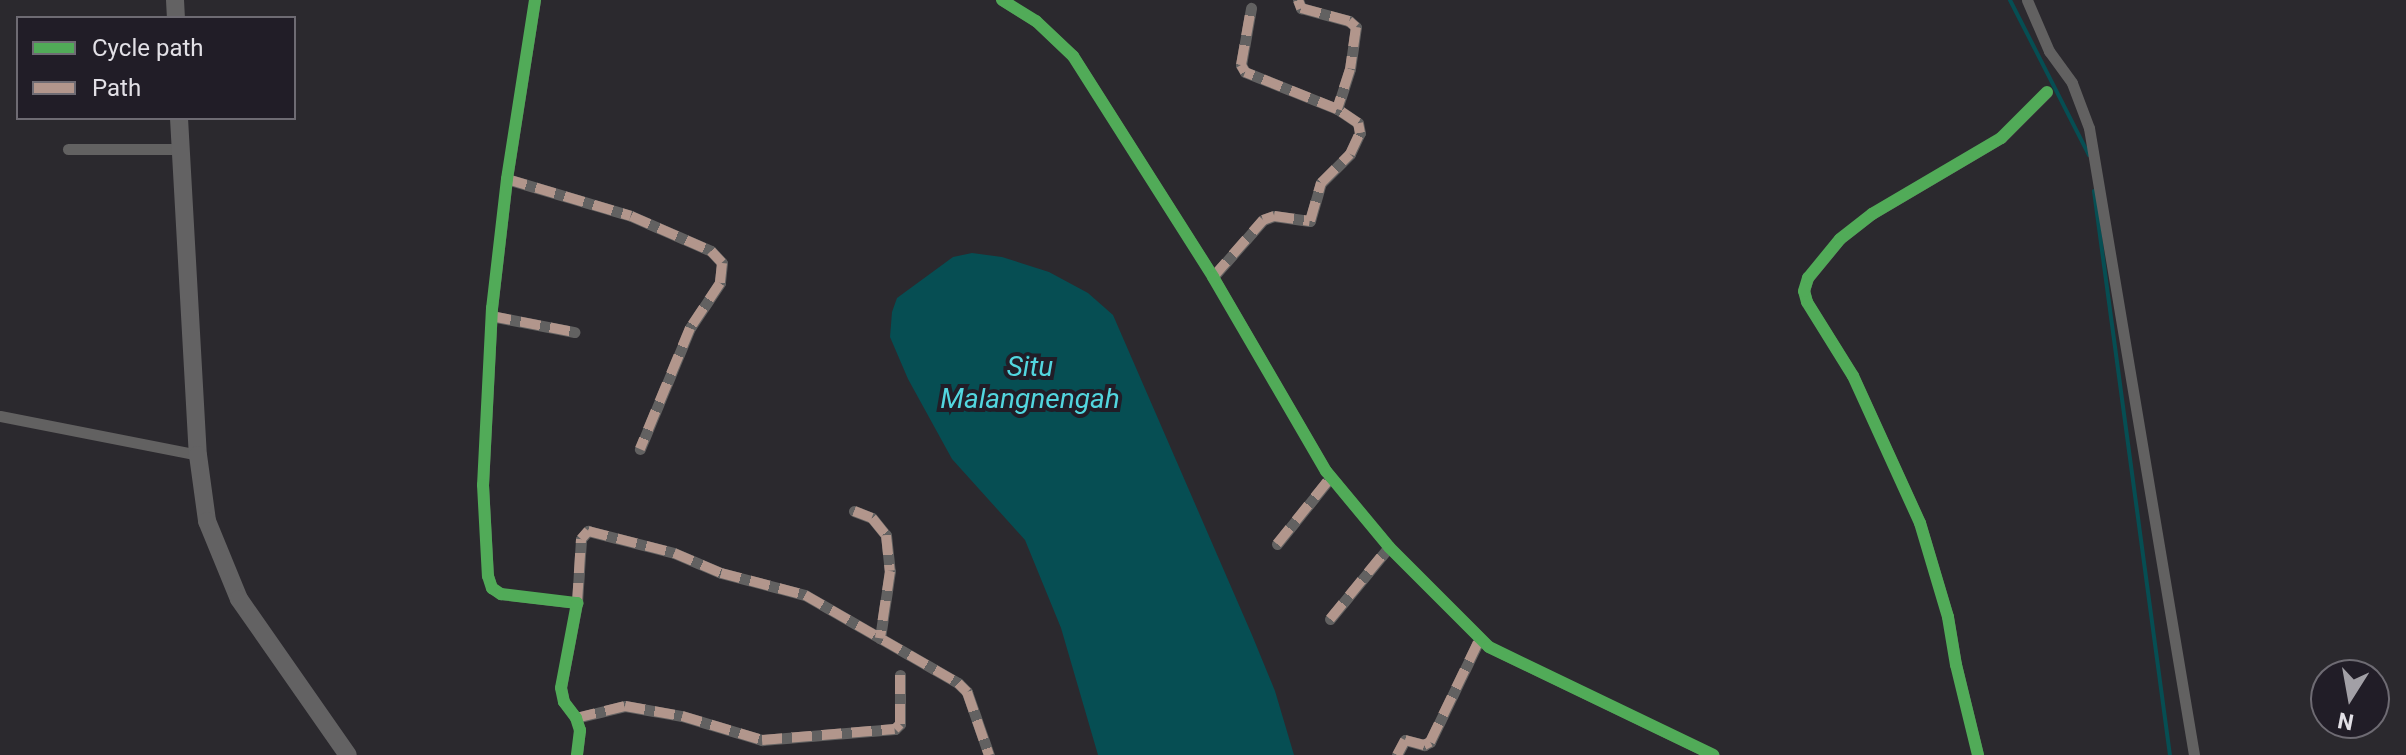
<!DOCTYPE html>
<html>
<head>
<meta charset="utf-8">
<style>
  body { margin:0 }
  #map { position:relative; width:2406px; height:755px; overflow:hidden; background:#2b292e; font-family:Roboto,sans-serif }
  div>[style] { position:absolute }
  .water>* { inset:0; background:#064e53 }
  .stream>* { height:4px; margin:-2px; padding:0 2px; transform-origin:2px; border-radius:2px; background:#064e53 }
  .minor>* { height:11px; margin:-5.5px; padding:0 5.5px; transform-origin:5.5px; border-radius:5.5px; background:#626161 }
  .primary>* { height:18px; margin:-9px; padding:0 9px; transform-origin:9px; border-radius:9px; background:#636263 }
  .quiet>* { height:10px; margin-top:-5px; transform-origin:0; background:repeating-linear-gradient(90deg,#b2968c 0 20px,transparent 0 30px) }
  .cycleway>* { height:12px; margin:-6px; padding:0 6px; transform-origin:6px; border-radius:6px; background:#51ab58 }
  span { translate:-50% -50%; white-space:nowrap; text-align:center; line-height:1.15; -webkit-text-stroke:8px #211d27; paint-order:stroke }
  .water-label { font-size:28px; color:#52d6df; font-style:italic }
  .legend { position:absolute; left:16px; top:16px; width:280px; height:104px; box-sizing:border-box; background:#211d27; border:2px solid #6e6b73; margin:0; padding:10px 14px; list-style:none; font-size:24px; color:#e2e0e6 }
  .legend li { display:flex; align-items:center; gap:16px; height:40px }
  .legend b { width:40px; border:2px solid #6e6b73 }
  .north { position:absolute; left:2310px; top:659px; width:80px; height:80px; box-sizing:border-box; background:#211d27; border:2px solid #6e6b73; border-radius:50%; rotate:191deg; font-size:22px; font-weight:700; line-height:32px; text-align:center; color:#e2e0e6 }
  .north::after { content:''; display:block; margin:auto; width:28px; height:36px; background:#a2a0a6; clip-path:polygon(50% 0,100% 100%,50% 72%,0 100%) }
</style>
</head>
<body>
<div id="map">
  <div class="water">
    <div style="clip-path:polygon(972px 253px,1002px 257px,1049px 272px,1088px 293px,1113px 315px,1252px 635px,1275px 691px,1294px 755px,1098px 755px,1061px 628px,1025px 540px,952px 459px,908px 379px,890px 337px,892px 312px,897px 298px,953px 257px)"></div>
  </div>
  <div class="stream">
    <div style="left:2010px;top:0;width:174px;rotate:63deg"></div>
    <div style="left:2094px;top:191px;width:569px;rotate:82.33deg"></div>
  </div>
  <div class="minor">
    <div style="left:535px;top:0;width:181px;rotate:98.9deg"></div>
    <div style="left:507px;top:179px;width:130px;rotate:96.6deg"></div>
    <div style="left:492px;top:308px;width:177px;rotate:92.9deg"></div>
    <div style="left:483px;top:485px;width:91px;rotate:86.9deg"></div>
    <div style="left:488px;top:576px;width:13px;rotate:72deg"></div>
    <div style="left:492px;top:588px;width:11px;rotate:34deg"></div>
    <div style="left:501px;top:594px;width:77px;rotate:6.8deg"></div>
    <div style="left:577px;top:603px;width:86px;rotate:100.7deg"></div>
    <div style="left:561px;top:688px;width:14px;rotate:78deg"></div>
    <div style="left:564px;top:702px;width:20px;rotate:53deg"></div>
    <div style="left:576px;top:718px;width:13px;rotate:72deg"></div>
    <div style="left:580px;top:730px;width:25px;rotate:97deg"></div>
    <div style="left:1002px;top:0;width:40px;rotate:32deg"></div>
    <div style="left:1036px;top:21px;width:51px;rotate:43.4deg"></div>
    <div style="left:1073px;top:56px;width:262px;rotate:57.6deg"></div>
    <div style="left:1213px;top:277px;width:225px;rotate:59.8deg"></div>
    <div style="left:1326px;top:471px;width:99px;rotate:50.3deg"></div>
    <div style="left:1389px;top:547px;width:141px;rotate:45deg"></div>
    <div style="left:1489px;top:647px;width:249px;rotate:25.7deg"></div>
    <div style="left:1298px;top:0;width:9px;rotate:69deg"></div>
    <div style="left:1301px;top:8px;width:50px;rotate:15.2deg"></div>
    <div style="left:1349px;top:21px;width:9px;rotate:41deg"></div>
    <div style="left:1356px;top:27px;width:42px;rotate:98.1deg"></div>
    <div style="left:1350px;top:69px;width:42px;rotate:108deg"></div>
    <div style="left:2027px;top:0;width:56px;rotate:66.7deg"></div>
    <div style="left:2049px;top:51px;width:39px;rotate:54deg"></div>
    <div style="left:2072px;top:83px;width:48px;rotate:69.3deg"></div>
    <div style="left:2089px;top:128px;width:636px;rotate:80.49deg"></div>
    <div style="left:68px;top:149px;width:112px"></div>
    <div style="left:507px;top:179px;width:129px;rotate:16.6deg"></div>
    <div style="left:631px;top:216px;width:87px;rotate:23.6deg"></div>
    <div style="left:711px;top:251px;width:16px;rotate:47deg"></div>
    <div style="left:722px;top:263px;width:20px;rotate:96deg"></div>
    <div style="left:720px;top:283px;width:54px;rotate:123.7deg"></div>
    <div style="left:690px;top:328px;width:131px;rotate:112.5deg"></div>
    <div style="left:1213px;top:277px;width:76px;rotate:-48.7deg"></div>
    <div style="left:1263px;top:220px;width:12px;rotate:-20deg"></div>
    <div style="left:1274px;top:216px;width:36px;rotate:8deg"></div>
    <div style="left:1310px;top:221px;width:40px;rotate:-74deg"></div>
    <div style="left:1321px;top:183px;width:41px;rotate:-45deg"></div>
    <div style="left:1350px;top:154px;width:23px;rotate:-65deg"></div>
    <div style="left:1360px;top:133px;width:10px;rotate:-101deg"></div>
    <div style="left:1358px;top:123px;width:25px;rotate:-146deg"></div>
    <div style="left:1337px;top:109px;width:99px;rotate:-158.1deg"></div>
    <div style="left:1245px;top:72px;width:8px;rotate:-120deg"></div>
    <div style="left:1241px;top:65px;width:58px;rotate:-80deg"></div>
    <div style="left:491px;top:316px;width:85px;rotate:10.9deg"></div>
    <div style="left:0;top:416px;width:202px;rotate:11.1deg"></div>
    <div style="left:854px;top:511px;width:19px;rotate:21deg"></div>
    <div style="left:872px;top:518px;width:22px;rotate:51deg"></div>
    <div style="left:886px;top:535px;width:36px;rotate:84deg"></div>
    <div style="left:890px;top:571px;width:68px;rotate:98.5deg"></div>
    <div style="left:1277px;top:544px;width:85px;rotate:-51.2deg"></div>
    <div style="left:577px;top:603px;width:64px;rotate:-86.4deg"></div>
    <div style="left:581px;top:539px;width:11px;rotate:-49deg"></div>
    <div style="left:588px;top:531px;width:89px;rotate:14.3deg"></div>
    <div style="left:674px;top:553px;width:51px;rotate:23.1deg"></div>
    <div style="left:721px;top:573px;width:87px;rotate:14.7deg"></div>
    <div style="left:805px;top:595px;width:177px;rotate:29.9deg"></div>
    <div style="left:958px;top:683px;width:13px;rotate:45deg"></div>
    <div style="left:967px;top:692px;width:67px;rotate:70.8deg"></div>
    <div style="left:1330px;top:619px;width:93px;rotate:-50.7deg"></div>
    <div style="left:576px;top:718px;width:50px;rotate:-13.8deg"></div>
    <div style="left:625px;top:706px;width:58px;rotate:10deg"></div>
    <div style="left:682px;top:716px;width:84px;rotate:16.7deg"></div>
    <div style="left:762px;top:740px;width:133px;rotate:-4.7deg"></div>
    <div style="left:895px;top:729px;width:7px;rotate:-45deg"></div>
    <div style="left:900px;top:724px;width:49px;rotate:-90deg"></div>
    <div style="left:1397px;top:755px;width:17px;rotate:-62deg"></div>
    <div style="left:1405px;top:740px;width:20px;rotate:15deg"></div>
    <div style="left:1424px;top:745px;width:7px;rotate:-27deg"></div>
    <div style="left:1430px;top:742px;width:115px;rotate:-64.3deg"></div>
    <div style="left:1978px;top:755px;width:93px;rotate:-103.7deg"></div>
    <div style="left:1956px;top:665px;width:49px;rotate:-99.5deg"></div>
    <div style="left:1948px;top:617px;width:98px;rotate:-106.6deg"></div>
    <div style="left:1920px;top:523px;width:162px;rotate:-114.5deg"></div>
    <div style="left:1853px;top:376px;width:87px;rotate:-121.9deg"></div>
    <div style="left:1807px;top:302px;width:11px;rotate:-105deg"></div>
    <div style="left:1804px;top:291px;width:14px;rotate:-73deg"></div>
    <div style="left:1808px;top:278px;width:50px;rotate:-50.6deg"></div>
    <div style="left:1840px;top:239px;width:41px;rotate:-38deg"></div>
    <div style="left:1872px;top:214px;width:150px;rotate:-30.5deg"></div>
    <div style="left:2001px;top:138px;width:65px;rotate:-45deg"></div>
  </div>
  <div class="primary">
    <div style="left:175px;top:0;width:18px;rotate:87deg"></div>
    <div style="left:179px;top:118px;width:338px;rotate:86.8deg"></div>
    <div style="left:198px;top:455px;width:67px;rotate:82.2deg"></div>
    <div style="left:207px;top:521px;width:84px;rotate:67.7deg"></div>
    <div style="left:239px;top:599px;width:190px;rotate:55.1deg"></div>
  </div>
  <div class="quiet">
    <div style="left:1298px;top:0;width:9px;rotate:69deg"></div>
    <div style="left:1301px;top:8px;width:50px;rotate:15.2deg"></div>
    <div style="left:1349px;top:21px;width:9px;rotate:41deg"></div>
    <div style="left:1356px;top:27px;width:42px;rotate:98.1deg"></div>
    <div style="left:1350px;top:69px;width:42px;rotate:108deg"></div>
    <div style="left:507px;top:179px;width:129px;rotate:16.6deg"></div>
    <div style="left:631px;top:216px;width:87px;rotate:23.6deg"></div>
    <div style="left:711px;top:251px;width:16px;rotate:47deg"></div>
    <div style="left:722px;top:263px;width:20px;rotate:96deg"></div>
    <div style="left:720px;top:283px;width:54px;rotate:123.7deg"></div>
    <div style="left:690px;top:328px;width:131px;rotate:112.5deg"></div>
    <div style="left:1213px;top:277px;width:76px;rotate:-48.7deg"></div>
    <div style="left:1263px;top:220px;width:12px;rotate:-20deg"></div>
    <div style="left:1274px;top:216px;width:36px;rotate:8deg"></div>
    <div style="left:1310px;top:221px;width:40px;rotate:-74deg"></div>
    <div style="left:1321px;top:183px;width:41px;rotate:-45deg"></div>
    <div style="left:1350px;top:154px;width:23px;rotate:-65deg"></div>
    <div style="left:1360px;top:133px;width:10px;rotate:-101deg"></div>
    <div style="left:1358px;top:123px;width:25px;rotate:-146deg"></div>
    <div style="left:1337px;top:109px;width:99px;rotate:-158.1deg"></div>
    <div style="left:1245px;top:72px;width:8px;rotate:-120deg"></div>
    <div style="left:1241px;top:65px;width:58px;rotate:-80deg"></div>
    <div style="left:491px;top:316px;width:85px;rotate:10.9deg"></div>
    <div style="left:854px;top:511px;width:19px;rotate:21deg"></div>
    <div style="left:872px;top:518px;width:22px;rotate:51deg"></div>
    <div style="left:886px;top:535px;width:36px;rotate:84deg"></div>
    <div style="left:890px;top:571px;width:68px;rotate:98.5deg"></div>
    <div style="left:1277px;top:544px;width:85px;rotate:-51.2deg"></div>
    <div style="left:577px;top:603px;width:64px;rotate:-86.4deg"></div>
    <div style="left:581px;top:539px;width:11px;rotate:-49deg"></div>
    <div style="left:588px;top:531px;width:89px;rotate:14.3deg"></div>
    <div style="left:674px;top:553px;width:51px;rotate:23.1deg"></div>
    <div style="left:721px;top:573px;width:87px;rotate:14.7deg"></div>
    <div style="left:805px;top:595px;width:177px;rotate:29.9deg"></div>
    <div style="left:958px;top:683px;width:13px;rotate:45deg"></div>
    <div style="left:967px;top:692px;width:67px;rotate:70.8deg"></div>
    <div style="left:1330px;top:619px;width:93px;rotate:-50.7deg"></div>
    <div style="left:576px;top:718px;width:50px;rotate:-13.8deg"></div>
    <div style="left:625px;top:706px;width:58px;rotate:10deg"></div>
    <div style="left:682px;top:716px;width:84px;rotate:16.7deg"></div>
    <div style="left:762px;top:740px;width:133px;rotate:-4.7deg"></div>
    <div style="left:895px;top:729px;width:7px;rotate:-45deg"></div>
    <div style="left:900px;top:724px;width:49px;rotate:-90deg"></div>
    <div style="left:1397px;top:755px;width:17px;rotate:-62deg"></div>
    <div style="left:1405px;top:740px;width:20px;rotate:15deg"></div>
    <div style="left:1424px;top:745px;width:7px;rotate:-27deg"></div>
    <div style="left:1430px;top:742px;width:115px;rotate:-64.3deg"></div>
  </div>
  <div class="cycleway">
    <div style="left:535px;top:0;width:181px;rotate:98.9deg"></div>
    <div style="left:507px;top:179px;width:130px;rotate:96.6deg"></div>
    <div style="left:492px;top:308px;width:177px;rotate:92.9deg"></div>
    <div style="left:483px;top:485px;width:91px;rotate:86.9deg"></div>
    <div style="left:488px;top:576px;width:13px;rotate:72deg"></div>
    <div style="left:492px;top:588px;width:11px;rotate:34deg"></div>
    <div style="left:501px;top:594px;width:77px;rotate:6.8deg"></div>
    <div style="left:577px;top:603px;width:86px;rotate:100.7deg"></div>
    <div style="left:561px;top:688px;width:14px;rotate:78deg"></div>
    <div style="left:564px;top:702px;width:20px;rotate:53deg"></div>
    <div style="left:576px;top:718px;width:13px;rotate:72deg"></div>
    <div style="left:580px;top:730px;width:25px;rotate:97deg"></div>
    <div style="left:1002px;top:0;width:40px;rotate:32deg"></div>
    <div style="left:1036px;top:21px;width:51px;rotate:43.4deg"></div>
    <div style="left:1073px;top:56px;width:262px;rotate:57.6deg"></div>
    <div style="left:1213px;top:277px;width:225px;rotate:59.8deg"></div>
    <div style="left:1326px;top:471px;width:99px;rotate:50.3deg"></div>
    <div style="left:1389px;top:547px;width:141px;rotate:45deg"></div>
    <div style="left:1489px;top:647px;width:249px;rotate:25.7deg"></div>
    <div style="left:1978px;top:755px;width:93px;rotate:-103.7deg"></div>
    <div style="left:1956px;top:665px;width:49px;rotate:-99.5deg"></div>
    <div style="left:1948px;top:617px;width:98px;rotate:-106.6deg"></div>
    <div style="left:1920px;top:523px;width:162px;rotate:-114.5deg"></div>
    <div style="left:1853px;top:376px;width:87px;rotate:-121.9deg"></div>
    <div style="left:1807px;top:302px;width:11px;rotate:-105deg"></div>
    <div style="left:1804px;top:291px;width:14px;rotate:-73deg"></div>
    <div style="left:1808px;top:278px;width:50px;rotate:-50.6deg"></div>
    <div style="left:1840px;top:239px;width:41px;rotate:-38deg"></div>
    <div style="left:1872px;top:214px;width:150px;rotate:-30.5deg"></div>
    <div style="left:2001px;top:138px;width:65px;rotate:-45deg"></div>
  </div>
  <div class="water-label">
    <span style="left:1030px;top:383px">Situ<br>Malangnengah</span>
  </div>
  <ul class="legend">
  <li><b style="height:10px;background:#51ab58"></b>Cycle path</li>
  <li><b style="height:10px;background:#b2968c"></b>Path</li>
  </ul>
  <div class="north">N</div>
</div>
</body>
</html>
